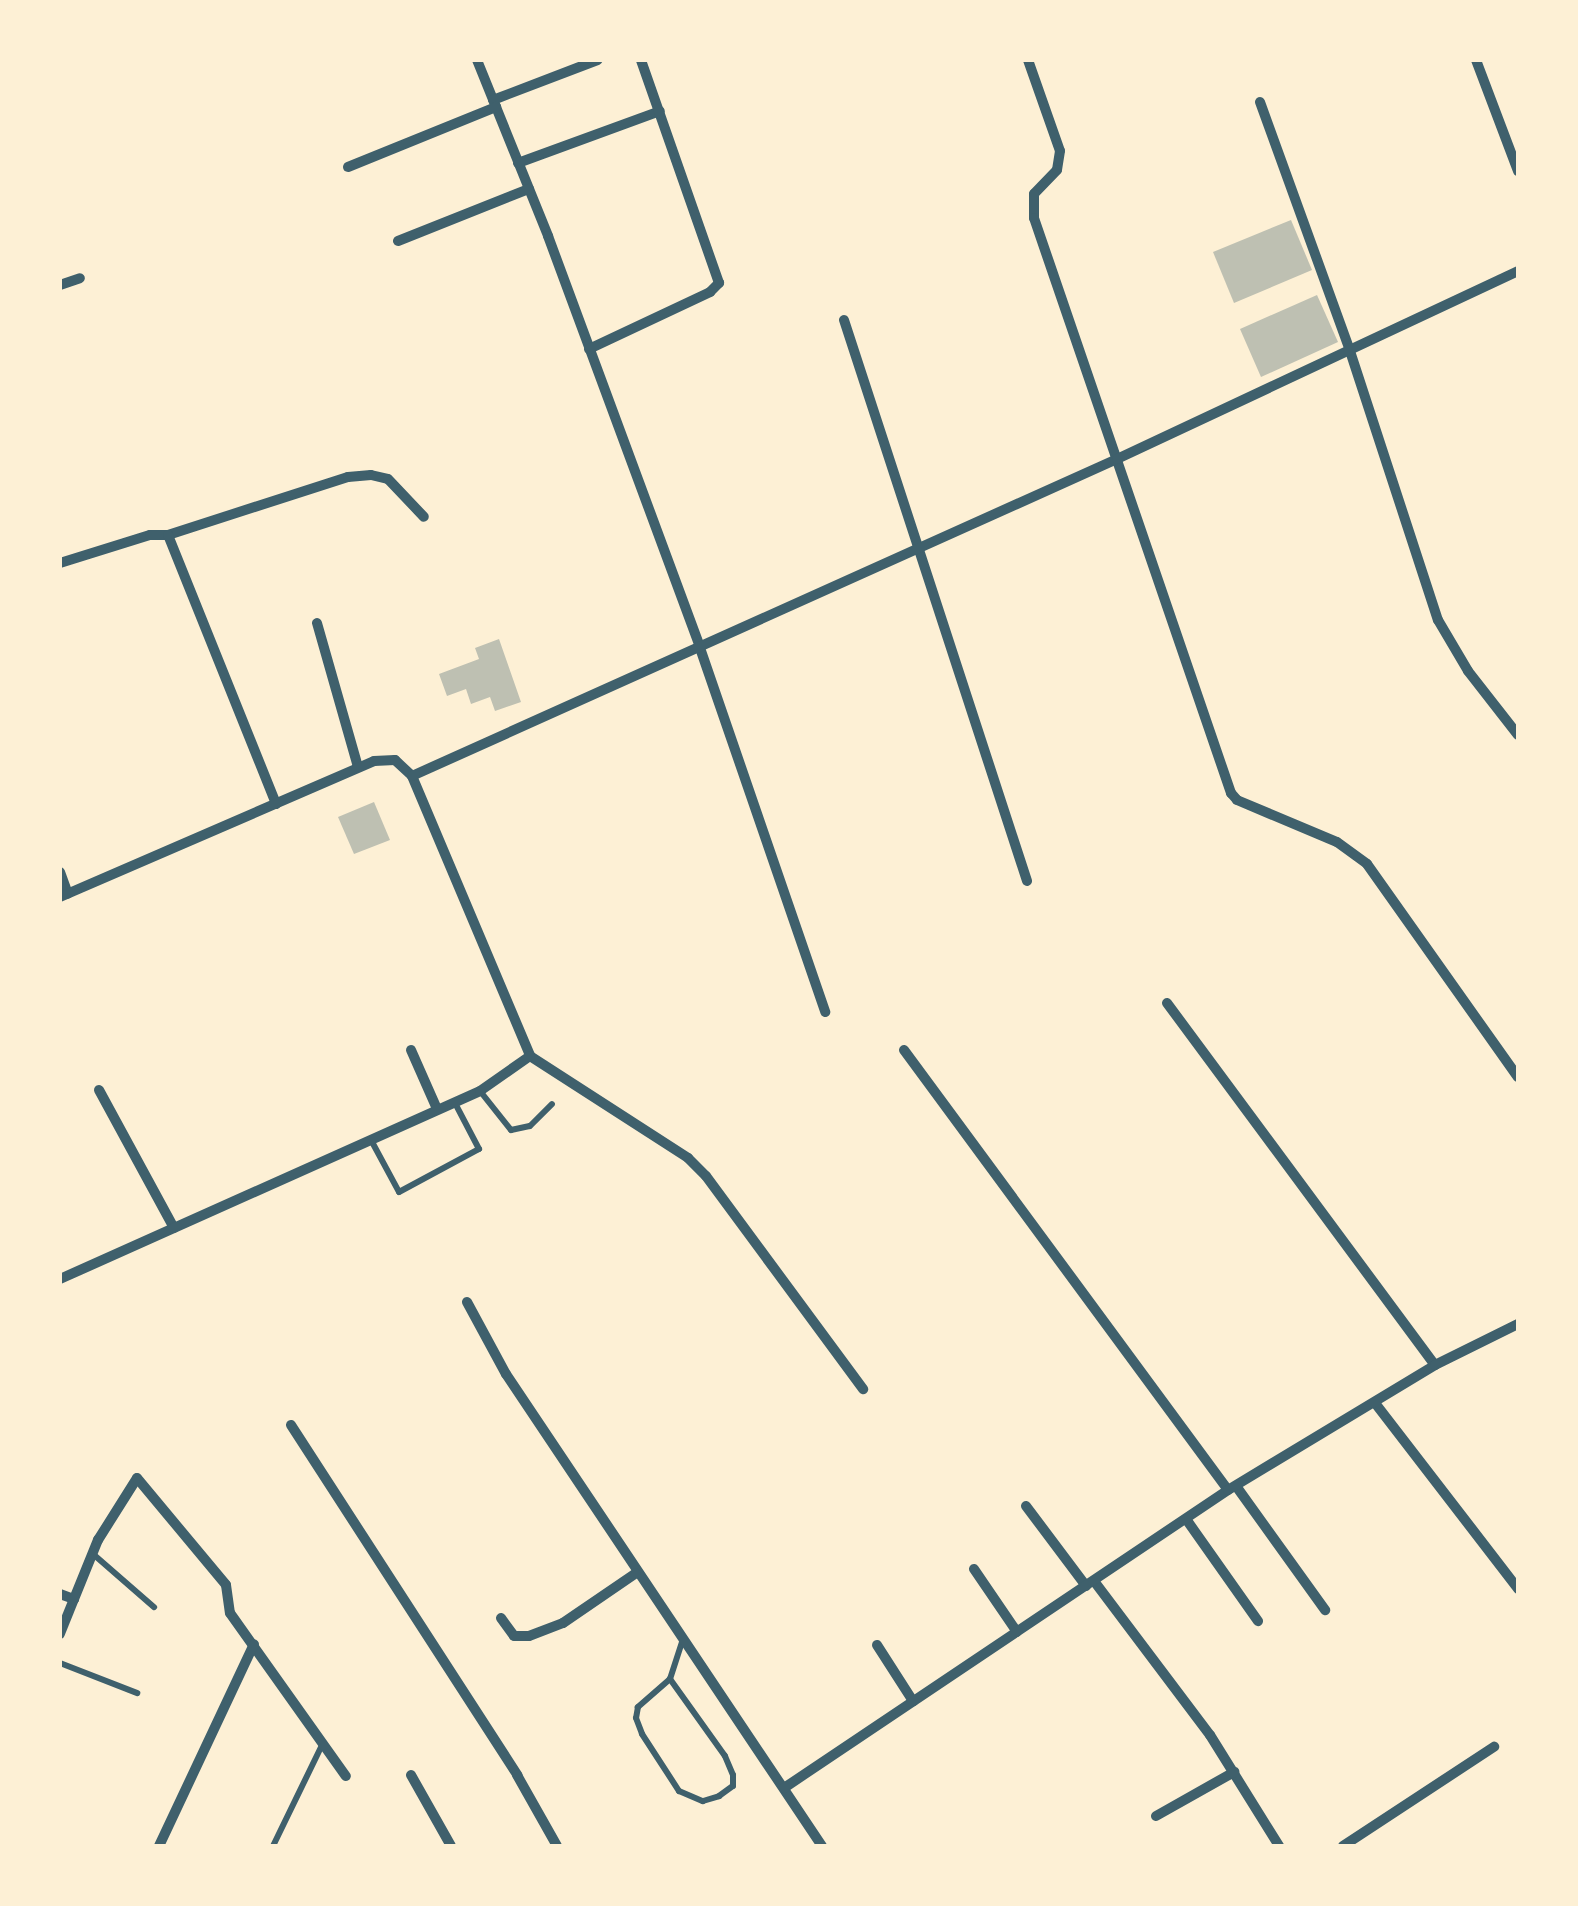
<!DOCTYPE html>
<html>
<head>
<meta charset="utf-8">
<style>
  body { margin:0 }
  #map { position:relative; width:1578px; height:1906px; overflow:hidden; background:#fdf0d5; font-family:Lora,serif }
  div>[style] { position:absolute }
  .building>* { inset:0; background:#bec0b2 }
  .service>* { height:6px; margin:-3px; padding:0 3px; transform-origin:3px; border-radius:3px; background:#3f606c }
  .minor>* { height:10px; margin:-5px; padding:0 5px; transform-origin:5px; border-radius:5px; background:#3f606c }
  span { translate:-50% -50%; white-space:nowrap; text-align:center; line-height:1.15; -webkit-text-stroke:10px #fdf0d5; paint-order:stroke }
  .frame { position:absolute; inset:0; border:62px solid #fdf0d5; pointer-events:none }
</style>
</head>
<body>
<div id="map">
  <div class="building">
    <div style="clip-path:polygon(1291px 220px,1312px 270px,1234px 303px,1213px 252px)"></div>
    <div style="clip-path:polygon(1317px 295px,1338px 342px,1261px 377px,1240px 329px)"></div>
    <div style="clip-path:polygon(499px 639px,521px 702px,495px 711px,490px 697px,471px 704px,466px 689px,447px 696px,439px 674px,479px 659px,475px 648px)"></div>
    <div style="clip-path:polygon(374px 802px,390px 840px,354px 854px,338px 817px)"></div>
  </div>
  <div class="service">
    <div style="left:480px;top:1091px;width:50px;rotate:51.5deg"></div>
    <div style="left:511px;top:1130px;width:19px;rotate:-12deg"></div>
    <div style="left:530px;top:1126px;width:31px;rotate:-45deg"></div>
    <div style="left:371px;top:1140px;width:59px;rotate:61.7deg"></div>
    <div style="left:399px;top:1192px;width:91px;rotate:-28.3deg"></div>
    <div style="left:479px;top:1149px;width:52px;rotate:-117.6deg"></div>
    <div style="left:93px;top:1554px;width:81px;rotate:41deg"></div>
    <div style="left:60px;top:1663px;width:83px;rotate:21.3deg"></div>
    <div style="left:670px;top:1679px;width:43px;rotate:138.8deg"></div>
    <div style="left:638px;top:1707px;width:11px;rotate:100deg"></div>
    <div style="left:636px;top:1718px;width:17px;rotate:69deg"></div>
    <div style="left:642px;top:1734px;width:68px;rotate:57deg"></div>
    <div style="left:679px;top:1791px;width:26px;rotate:23deg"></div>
    <div style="left:703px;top:1801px;width:17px;rotate:-17deg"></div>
    <div style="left:719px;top:1796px;width:17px;rotate:-36deg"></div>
    <div style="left:733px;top:1786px;width:11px;rotate:-90deg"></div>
    <div style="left:733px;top:1775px;width:21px;rotate:-113deg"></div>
    <div style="left:725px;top:1756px;width:95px;rotate:-125.5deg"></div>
    <div style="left:670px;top:1679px;width:39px;rotate:-72deg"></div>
    <div style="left:273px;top:1846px;width:112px;rotate:-64.1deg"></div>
  </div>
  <div class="minor">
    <div style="left:477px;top:60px;width:190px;rotate:68deg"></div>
    <div style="left:548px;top:236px;width:439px;rotate:69.7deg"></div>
    <div style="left:700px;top:648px;width:385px;rotate:71deg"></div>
    <div style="left:1028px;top:60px;width:96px;rotate:70.6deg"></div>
    <div style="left:1060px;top:151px;width:19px;rotate:99deg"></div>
    <div style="left:1057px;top:170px;width:33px;rotate:134deg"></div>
    <div style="left:1034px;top:194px;width:24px;rotate:90deg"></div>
    <div style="left:1034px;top:218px;width:608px;rotate:71.09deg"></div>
    <div style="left:1231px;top:793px;width:9px;rotate:49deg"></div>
    <div style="left:1237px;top:800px;width:108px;rotate:22.8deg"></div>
    <div style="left:1337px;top:842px;width:37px;rotate:36deg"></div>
    <div style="left:1367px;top:864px;width:261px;rotate:54.7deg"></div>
    <div style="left:1476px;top:60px;width:119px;rotate:69.3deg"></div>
    <div style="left:493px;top:100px;width:112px;rotate:-20.9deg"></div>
    <div style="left:1260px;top:102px;width:262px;rotate:70.1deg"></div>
    <div style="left:1349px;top:348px;width:286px;rotate:71.9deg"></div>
    <div style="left:1438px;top:620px;width:59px;rotate:59.5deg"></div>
    <div style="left:1468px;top:671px;width:81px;rotate:52deg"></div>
    <div style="left:518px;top:163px;width:151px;rotate:-20.1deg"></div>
    <div style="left:348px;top:167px;width:160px;rotate:-22.1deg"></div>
    <div style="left:398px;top:241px;width:141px;rotate:-21.7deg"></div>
    <div style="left:60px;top:285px;width:21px;rotate:-19deg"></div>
    <div style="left:844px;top:320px;width:590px;rotate:71.93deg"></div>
    <div style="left:589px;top:349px;width:134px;rotate:-25.2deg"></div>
    <div style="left:710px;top:292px;width:13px;rotate:-45deg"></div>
    <div style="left:719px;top:283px;width:236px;rotate:-109.3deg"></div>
    <div style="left:168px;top:535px;width:189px;rotate:-17.9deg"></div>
    <div style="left:348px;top:477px;width:23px;rotate:-5deg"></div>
    <div style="left:371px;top:475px;width:17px;rotate:13deg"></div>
    <div style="left:388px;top:479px;width:52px;rotate:46.5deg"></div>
    <div style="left:60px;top:563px;width:94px;rotate:-17.3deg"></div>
    <div style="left:150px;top:535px;width:18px"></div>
    <div style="left:168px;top:535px;width:290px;rotate:68.1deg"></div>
    <div style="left:317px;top:623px;width:150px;rotate:74.1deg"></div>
    <div style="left:412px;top:776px;width:304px;rotate:67.1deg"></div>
    <div style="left:530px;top:1056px;width:188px;rotate:32.8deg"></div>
    <div style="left:688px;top:1158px;width:25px;rotate:45deg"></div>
    <div style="left:706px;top:1176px;width:265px;rotate:53.6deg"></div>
    <div style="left:60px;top:872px;width:23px;rotate:70deg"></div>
    <div style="left:60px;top:897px;width:342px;rotate:-23.4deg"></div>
    <div style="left:374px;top:761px;width:21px;rotate:-3deg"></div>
    <div style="left:395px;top:760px;width:23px;rotate:43deg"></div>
    <div style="left:412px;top:776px;width:773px;rotate:-24.21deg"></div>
    <div style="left:1117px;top:459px;width:443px;rotate:-25.1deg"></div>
    <div style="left:1167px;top:1003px;width:450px;rotate:53.5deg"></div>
    <div style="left:411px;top:1050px;width:64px;rotate:66.2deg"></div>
    <div style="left:904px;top:1050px;width:546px;rotate:53.63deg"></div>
    <div style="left:99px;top:1090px;width:157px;rotate:61.5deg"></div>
    <div style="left:60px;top:1279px;width:460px;rotate:-24.1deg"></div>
    <div style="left:480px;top:1091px;width:61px;rotate:-35deg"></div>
    <div style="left:467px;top:1302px;width:82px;rotate:61.6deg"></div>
    <div style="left:506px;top:1374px;width:568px;rotate:56.2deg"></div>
    <div style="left:1375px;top:1403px;width:235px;rotate:52.4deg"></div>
    <div style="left:291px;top:1425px;width:417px;rotate:57.1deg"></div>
    <div style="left:517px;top:1775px;width:81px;rotate:60.6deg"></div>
    <div style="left:1236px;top:1486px;width:153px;rotate:54.3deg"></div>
    <div style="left:1026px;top:1506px;width:100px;rotate:53.1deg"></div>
    <div style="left:1186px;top:1519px;width:125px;rotate:54.8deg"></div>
    <div style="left:974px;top:1569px;width:76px;rotate:55.7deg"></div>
    <div style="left:1094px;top:1581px;width:193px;rotate:53deg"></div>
    <div style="left:1210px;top:1735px;width:131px;rotate:58.1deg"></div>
    <div style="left:60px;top:1594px;width:15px;rotate:20deg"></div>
    <div style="left:74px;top:1599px;width:38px;rotate:112deg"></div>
    <div style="left:74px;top:1599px;width:64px;rotate:-67.9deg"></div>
    <div style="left:98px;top:1540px;width:73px;rotate:-57.8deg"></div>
    <div style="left:137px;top:1478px;width:139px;rotate:50.2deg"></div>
    <div style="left:226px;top:1585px;width:28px;rotate:82deg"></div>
    <div style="left:230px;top:1613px;width:200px;rotate:54.6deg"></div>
    <div style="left:501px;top:1618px;width:22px;rotate:54deg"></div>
    <div style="left:514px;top:1636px;width:15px"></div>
    <div style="left:529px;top:1636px;width:36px;rotate:-21deg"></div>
    <div style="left:563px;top:1623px;width:88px;rotate:-34.4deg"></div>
    <div style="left:877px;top:1645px;width:67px;rotate:57.3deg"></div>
    <div style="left:411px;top:1775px;width:81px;rotate:60.6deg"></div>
    <div style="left:784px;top:1788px;width:535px;rotate:-33.87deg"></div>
    <div style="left:1228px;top:1490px;width:242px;rotate:-31.1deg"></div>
    <div style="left:1435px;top:1365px;width:93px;rotate:-26.3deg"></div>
    <div style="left:1156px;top:1816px;width:90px;rotate:-29.4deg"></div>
    <div style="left:159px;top:1846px;width:223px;rotate:-64.8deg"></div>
    <div style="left:1343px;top:1846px;width:181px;rotate:-33.3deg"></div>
  </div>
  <div class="frame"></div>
</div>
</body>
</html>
